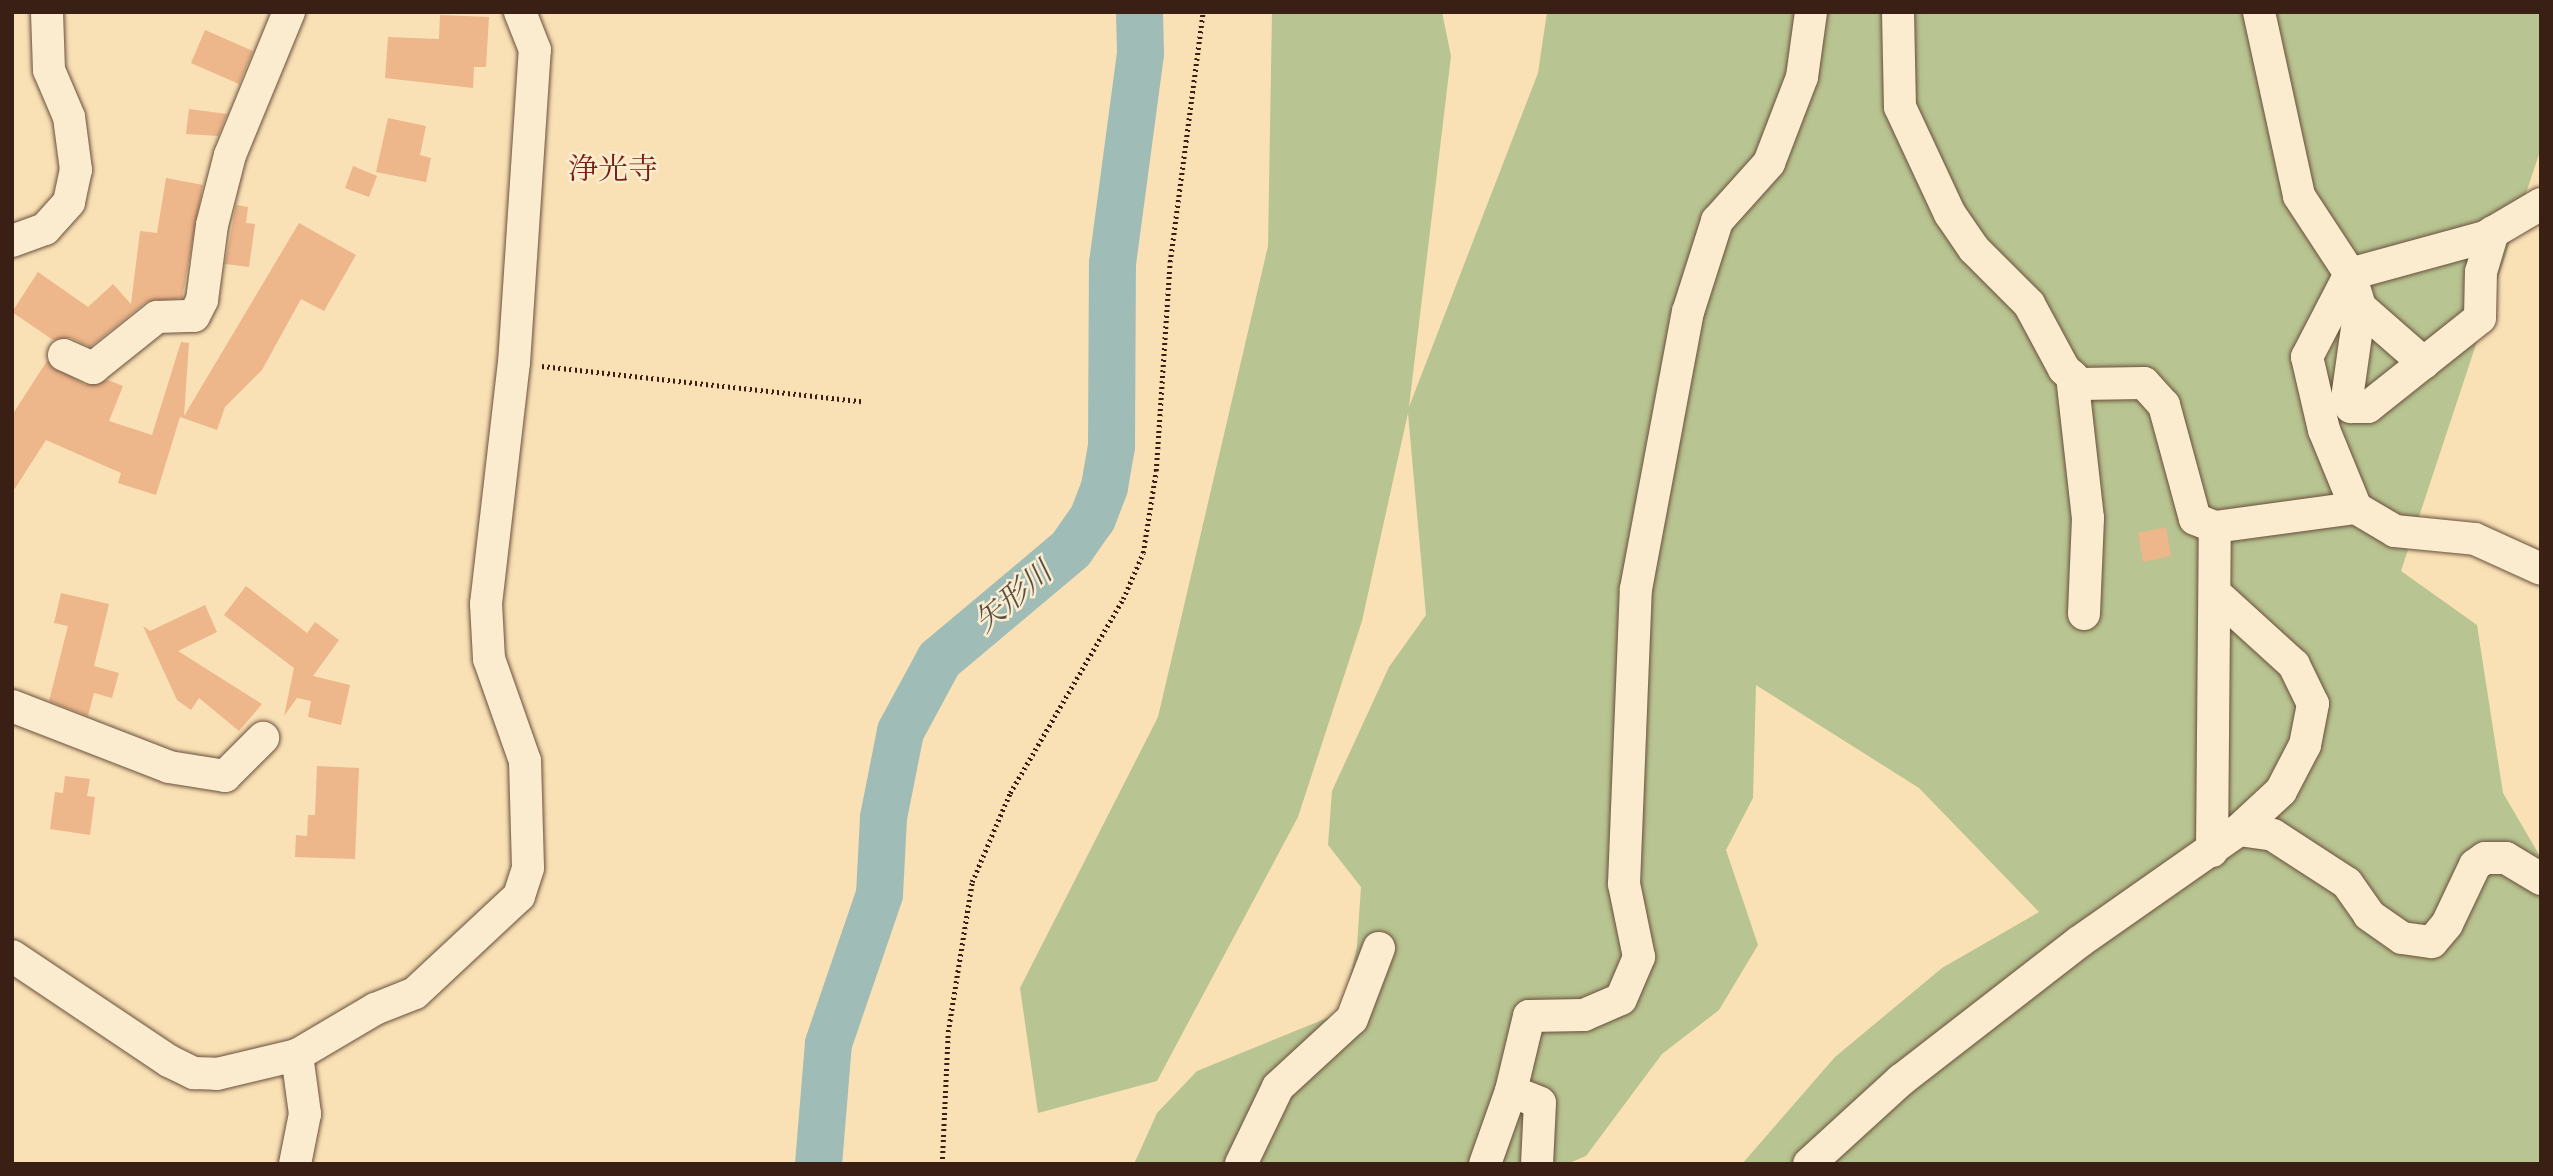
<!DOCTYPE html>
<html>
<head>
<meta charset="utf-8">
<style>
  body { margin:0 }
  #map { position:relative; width:2553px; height:1176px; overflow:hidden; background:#f9e1b5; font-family:Alegreya,"Noto Serif JP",serif }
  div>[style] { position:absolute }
  .green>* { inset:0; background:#b8c491 }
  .river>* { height:47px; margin:-23.5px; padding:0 23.5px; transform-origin:23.5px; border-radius:23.5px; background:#a0bcb6 }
  .building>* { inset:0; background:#edb68b }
  .path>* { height:4.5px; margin-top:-2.25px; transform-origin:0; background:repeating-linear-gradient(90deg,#3a2014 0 2px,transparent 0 5.5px) }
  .roads { filter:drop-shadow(0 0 2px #6a503c) drop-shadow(0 0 2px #6a503c) }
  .minor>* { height:32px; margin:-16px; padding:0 16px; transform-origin:16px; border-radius:16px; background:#fbeccf }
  span { translate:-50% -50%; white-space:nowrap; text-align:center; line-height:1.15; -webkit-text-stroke:5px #fbeccf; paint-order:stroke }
  .neighbourhood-label { font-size:30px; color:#7a1f14 }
  .water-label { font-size:30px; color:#594f45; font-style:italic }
  .frame { position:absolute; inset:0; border:14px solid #3a2014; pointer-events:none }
</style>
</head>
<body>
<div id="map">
  <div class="green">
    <div style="clip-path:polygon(1272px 12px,1442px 12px,1451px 56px,1409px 407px,1538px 73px,1547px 12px,2541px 12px,2541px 148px,2401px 571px,2477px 625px,2503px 793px,2541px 858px,2541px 1164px,1742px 1164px,1835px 1057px,1942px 968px,2039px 912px,1919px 788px,1756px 685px,1753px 798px,1726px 850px,1758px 945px,1719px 1010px,1662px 1054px,1586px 1156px,1567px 1164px,1134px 1164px,1157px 1113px,1197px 1071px,1342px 1012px,1357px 946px,1361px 887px,1328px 845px,1332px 791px,1389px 667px,1426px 615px,1408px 413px,1362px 621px,1298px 817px,1157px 1081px,1038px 1113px,1020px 988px,1158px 717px,1268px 246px)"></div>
  </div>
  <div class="river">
    <div style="left:818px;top:1164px;width:121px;rotate:-85.3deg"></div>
    <div style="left:828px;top:1043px;width:157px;rotate:-71.1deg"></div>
    <div style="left:879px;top:894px;width:77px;rotate:-87deg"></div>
    <div style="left:883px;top:817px;width:88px;rotate:-78.8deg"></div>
    <div style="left:900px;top:731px;width:82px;rotate:-61.6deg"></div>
    <div style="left:939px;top:659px;width:171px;rotate:-40deg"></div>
    <div style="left:1070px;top:549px;width:38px;rotate:-55deg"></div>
    <div style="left:1092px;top:518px;width:34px;rotate:-69deg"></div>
    <div style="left:1104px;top:486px;width:41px;rotate:-80.1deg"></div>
    <div style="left:1111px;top:446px;width:183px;rotate:-89.7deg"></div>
    <div style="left:1112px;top:263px;width:212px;rotate:-82.4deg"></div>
    <div style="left:1140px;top:53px;width:41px;rotate:-91.4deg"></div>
  </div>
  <div class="building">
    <div style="clip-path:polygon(440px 15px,489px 17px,486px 67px,474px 67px,473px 88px,385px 78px,388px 37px,439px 39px)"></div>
    <div style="clip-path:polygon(205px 30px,253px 51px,239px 84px,191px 63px)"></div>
    <div style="clip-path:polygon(189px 109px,227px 114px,218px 136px,186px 134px)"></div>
    <div style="clip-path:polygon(388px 118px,426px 126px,420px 155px,431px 158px,426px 182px,376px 172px)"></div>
    <div style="clip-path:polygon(353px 166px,377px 176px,369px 197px,345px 188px)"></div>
    <div style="clip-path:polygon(166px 178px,203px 185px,182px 298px,146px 302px,90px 347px,71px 338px,53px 340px,12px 312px,38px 272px,88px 307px,113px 284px,131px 304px,140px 231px,157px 233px)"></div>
    <div style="clip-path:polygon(236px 205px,248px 207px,246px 223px,255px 224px,249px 267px,225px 264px)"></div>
    <div style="clip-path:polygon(299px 223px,356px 255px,324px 311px,301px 299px,262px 370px,225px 407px,217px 430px,180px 417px,156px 495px,118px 483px,121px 473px,46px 440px,12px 493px,12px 415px,47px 361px,85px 385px,108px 380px,123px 386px,109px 421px,152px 435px,181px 342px,189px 343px,184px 416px)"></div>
    <div style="clip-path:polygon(2166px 527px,2171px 556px,2143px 562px,2138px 533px)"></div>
    <div style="clip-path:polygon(246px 586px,307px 633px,315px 622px,339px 640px,313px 676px,350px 685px,341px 725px,308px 717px,311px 701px,297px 698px,284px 716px,294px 668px,224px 615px)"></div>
    <div style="clip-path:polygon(61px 593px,109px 604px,94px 666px,119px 673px,112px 698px,94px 693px,88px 716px,49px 701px,68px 626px,54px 623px)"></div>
    <div style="clip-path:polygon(205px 605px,217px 632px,178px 651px,262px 704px,239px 731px,199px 698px,191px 710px,177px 700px,143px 626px,150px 631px)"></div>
    <div style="clip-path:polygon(317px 766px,359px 768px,355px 859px,295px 857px,296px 835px,307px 836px,308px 815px,315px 815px)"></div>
    <div style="clip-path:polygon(65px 776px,90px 779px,87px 796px,95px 797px,90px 835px,50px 829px,55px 792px,63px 793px)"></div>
  </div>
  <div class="path">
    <div style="left:542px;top:366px;width:321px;rotate:6.3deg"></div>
    <div style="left:942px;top:1164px;width:132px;rotate:-87.4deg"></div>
    <div style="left:948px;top:1032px;width:152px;rotate:-80.9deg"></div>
    <div style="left:972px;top:882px;width:97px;rotate:-66.9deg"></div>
    <div style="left:1010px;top:793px;width:225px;rotate:-59.8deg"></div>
    <div style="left:1123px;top:599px;width:50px;rotate:-66.5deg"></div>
    <div style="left:1143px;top:553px;width:83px;rotate:-81deg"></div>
    <div style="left:1156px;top:471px;width:209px;rotate:-86.2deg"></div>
    <div style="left:1170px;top:262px;width:252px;rotate:-82.5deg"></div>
  </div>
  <div class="roads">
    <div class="minor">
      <div style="left:1898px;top:12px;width:95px;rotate:88.8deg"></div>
      <div style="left:1900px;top:107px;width:118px;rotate:65deg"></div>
      <div style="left:1950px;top:214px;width:42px;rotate:55.6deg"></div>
      <div style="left:1974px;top:249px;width:78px;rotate:45deg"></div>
      <div style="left:2029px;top:304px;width:74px;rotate:61.7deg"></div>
      <div style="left:2064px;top:369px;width:22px;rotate:43deg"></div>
      <div style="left:2080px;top:384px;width:64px;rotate:-0.9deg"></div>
      <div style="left:2144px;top:383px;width:30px;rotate:48deg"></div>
      <div style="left:2164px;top:405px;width:118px;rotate:74.8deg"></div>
      <div style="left:2195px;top:519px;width:22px;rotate:22deg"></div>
      <div style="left:2259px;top:12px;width:188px;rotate:77.7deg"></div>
      <div style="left:2299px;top:196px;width:93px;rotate:56.8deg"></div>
      <div style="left:2350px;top:274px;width:34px;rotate:73deg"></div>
      <div style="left:2360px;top:307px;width:92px;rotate:98.1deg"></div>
      <div style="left:2347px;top:398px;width:10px;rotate:66deg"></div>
      <div style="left:2351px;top:407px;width:17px"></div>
      <div style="left:2368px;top:407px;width:143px;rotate:-38.5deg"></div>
      <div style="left:2480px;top:318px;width:46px;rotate:-88.8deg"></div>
      <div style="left:2481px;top:272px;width:42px;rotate:-73.3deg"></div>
      <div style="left:12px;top:241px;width:35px;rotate:-20deg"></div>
      <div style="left:45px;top:229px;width:36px;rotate:-48deg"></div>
      <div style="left:69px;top:202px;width:33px;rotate:-78deg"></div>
      <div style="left:76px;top:170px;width:53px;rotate:-97.5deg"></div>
      <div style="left:69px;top:117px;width:51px;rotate:-113.1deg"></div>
      <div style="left:49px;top:70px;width:58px;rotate:-92deg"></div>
      <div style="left:2360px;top:307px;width:85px;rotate:41.2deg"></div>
      <div style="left:64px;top:355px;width:32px;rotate:24deg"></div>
      <div style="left:93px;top:368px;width:82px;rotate:-38.6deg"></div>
      <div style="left:157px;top:317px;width:37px;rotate:-2deg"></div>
      <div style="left:194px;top:316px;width:18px;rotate:-63deg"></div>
      <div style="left:202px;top:300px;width:76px;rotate:-82.4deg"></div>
      <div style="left:212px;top:225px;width:72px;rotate:-75.6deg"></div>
      <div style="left:230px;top:155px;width:155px;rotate:-67.6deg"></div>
      <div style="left:2072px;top:376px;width:143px;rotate:83.6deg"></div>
      <div style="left:2088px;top:518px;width:96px;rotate:92.4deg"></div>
      <div style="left:2356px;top:508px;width:45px;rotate:30.5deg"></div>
      <div style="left:2395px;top:531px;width:80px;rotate:5.7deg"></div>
      <div style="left:2475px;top:539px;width:72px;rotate:24.4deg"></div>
      <div style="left:2215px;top:593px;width:107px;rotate:42.3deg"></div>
      <div style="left:2294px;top:665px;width:43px;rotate:64deg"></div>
      <div style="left:2313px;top:704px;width:42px;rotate:101deg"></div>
      <div style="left:2305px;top:745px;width:52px;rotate:117.6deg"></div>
      <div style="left:2281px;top:791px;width:57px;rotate:137.1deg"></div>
      <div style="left:12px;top:706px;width:168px;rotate:21.2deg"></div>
      <div style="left:169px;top:767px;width:57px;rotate:9.1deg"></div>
      <div style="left:225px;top:776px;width:54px;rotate:-45deg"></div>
      <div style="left:2212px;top:851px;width:324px;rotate:-89.5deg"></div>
      <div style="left:2215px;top:527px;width:142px;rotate:-7.7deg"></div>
      <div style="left:2356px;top:508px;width:84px;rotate:-112.3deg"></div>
      <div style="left:2324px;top:430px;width:75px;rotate:-103.1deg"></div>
      <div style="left:2307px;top:357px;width:93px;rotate:-62.6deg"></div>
      <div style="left:2350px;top:274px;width:140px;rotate:-15.3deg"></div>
      <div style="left:2485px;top:237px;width:65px;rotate:-30.5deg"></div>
      <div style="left:12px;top:956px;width:189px;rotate:33.8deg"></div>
      <div style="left:169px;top:1061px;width:28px;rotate:26deg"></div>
      <div style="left:194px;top:1073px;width:23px;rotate:2deg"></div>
      <div style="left:217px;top:1074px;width:82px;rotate:-13.4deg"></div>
      <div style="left:297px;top:1055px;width:91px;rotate:-30.5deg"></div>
      <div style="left:375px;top:1009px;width:43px;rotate:-21.8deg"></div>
      <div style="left:415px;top:993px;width:142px;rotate:-43deg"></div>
      <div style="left:519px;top:896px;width:29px;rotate:-72deg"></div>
      <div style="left:528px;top:868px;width:107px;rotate:-91.6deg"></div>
      <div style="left:525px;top:761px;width:108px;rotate:-109.4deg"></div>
      <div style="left:489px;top:659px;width:55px;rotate:-93.1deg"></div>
      <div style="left:486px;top:604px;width:243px;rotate:-83.4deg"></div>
      <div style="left:514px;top:363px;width:314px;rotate:-86.2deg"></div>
      <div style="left:535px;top:50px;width:41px;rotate:-111.5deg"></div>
      <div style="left:1511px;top:1091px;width:77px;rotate:-76.5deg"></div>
      <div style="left:1529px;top:1016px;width:55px;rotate:-1deg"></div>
      <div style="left:1584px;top:1015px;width:40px;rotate:-23.4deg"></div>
      <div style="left:1621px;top:999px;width:46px;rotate:-66.8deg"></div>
      <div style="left:1639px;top:957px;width:75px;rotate:-101.6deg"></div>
      <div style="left:1624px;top:884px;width:295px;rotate:-87.7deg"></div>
      <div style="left:1636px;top:589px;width:282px;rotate:-79.4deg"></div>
      <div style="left:1688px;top:312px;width:96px;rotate:-72.3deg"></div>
      <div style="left:1717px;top:221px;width:78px;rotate:-48.1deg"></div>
      <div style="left:1769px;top:163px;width:92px;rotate:-69deg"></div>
      <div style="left:1802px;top:77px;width:66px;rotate:-82.1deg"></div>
      <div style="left:295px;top:1164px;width:51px;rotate:-78.7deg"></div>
      <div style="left:305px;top:1114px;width:60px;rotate:-97.7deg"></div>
      <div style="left:1241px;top:1164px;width:85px;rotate:-64.3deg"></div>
      <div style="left:1278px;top:1087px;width:100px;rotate:-42.6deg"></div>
      <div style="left:1352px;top:1019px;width:76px;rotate:-69.2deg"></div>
      <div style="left:1485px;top:1164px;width:77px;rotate:-70.4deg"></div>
      <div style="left:1511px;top:1091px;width:31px;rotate:22deg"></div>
      <div style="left:1540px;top:1103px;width:61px;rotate:92.8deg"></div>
      <div style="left:1809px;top:1164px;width:125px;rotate:-42.4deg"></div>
      <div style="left:1901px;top:1080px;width:225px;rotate:-37.8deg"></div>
      <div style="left:2079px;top:942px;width:195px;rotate:-35deg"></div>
      <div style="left:2239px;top:830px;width:34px;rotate:8deg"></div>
      <div style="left:2273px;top:835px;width:88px;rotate:33deg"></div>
      <div style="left:2347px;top:883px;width:39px;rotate:55deg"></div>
      <div style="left:2369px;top:915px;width:40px;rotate:34.9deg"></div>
      <div style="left:2402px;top:938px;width:30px;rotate:8deg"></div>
      <div style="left:2432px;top:942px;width:23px;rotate:-50deg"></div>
      <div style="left:2447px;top:924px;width:65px;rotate:-64.6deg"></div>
      <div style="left:2475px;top:865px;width:12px;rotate:-35deg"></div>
      <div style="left:2485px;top:858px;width:21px"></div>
      <div style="left:2506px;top:858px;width:41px;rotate:31deg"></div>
    </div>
  </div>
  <div class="neighbourhood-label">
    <span style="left:613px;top:169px">浄光寺</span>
  </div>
  <div class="water-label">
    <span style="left:1013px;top:597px;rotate:-40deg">矢形川</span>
  </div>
  <div class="frame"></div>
</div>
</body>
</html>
